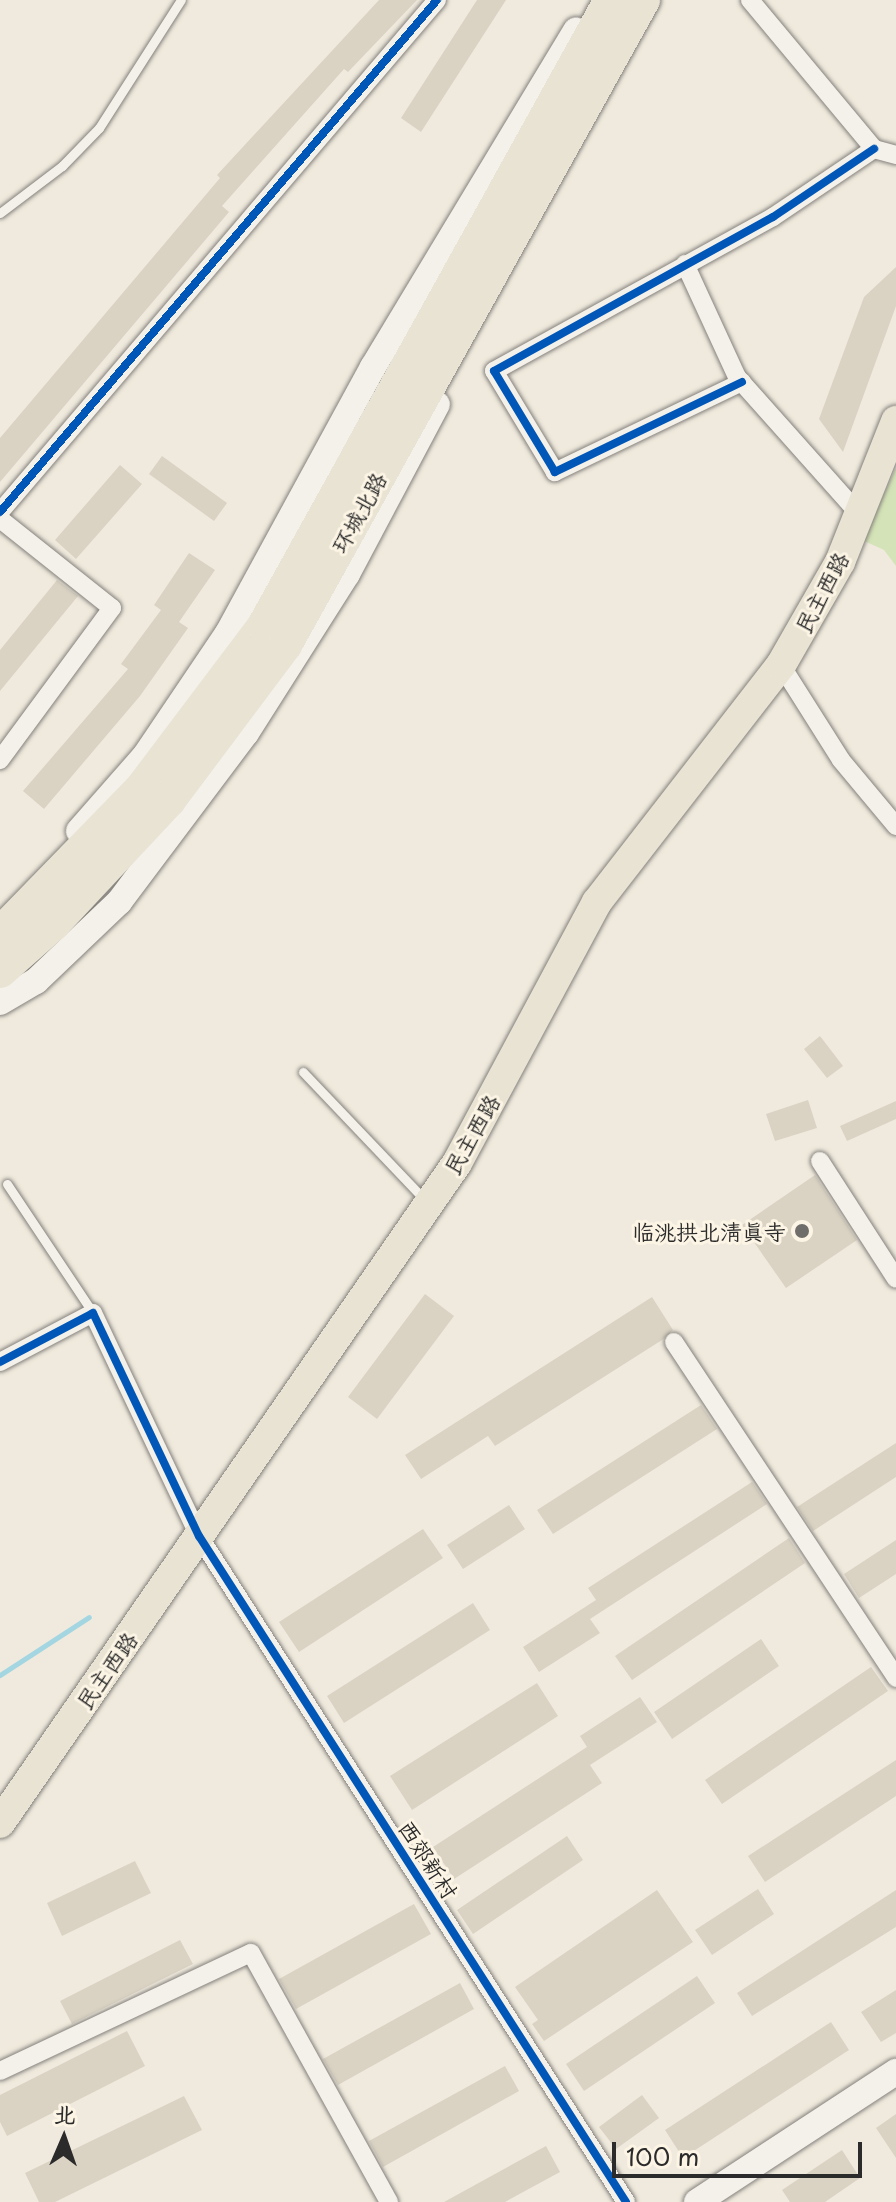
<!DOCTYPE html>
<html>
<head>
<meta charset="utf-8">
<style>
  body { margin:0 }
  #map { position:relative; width:896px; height:2202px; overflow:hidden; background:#f0eade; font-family:"Playpen Sans","LXGW WenKai TC",sans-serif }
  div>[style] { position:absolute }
  .green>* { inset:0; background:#d5e4b8 }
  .stream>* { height:5px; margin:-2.5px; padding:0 2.5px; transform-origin:2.5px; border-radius:2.5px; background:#a4d6e2 }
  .building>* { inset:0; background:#dad3c4 }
  .roads { filter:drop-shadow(0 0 2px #84817c) drop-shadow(0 0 2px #84817c) }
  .lane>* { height:9px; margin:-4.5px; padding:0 4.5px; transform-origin:4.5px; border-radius:4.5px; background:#f4f1ea }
  .street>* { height:18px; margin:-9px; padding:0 9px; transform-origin:9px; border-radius:9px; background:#f4f1ea }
  .secondary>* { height:26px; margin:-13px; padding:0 13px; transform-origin:13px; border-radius:13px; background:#f4f1ea }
  .primary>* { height:30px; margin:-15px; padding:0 15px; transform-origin:15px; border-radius:15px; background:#e9e3d3 }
  .highway>* { height:34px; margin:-17px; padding:0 17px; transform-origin:17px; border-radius:17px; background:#e9e3d3 }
  .cycleway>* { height:8px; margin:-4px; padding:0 4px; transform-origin:4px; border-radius:4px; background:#0057b8 }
  .dots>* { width:22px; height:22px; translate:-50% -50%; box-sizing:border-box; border:4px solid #fcf5e5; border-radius:50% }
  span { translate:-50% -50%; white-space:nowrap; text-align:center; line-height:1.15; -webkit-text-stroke:6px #fcf5e5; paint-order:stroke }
  .street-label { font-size:22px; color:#2b2b2b }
  .poi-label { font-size:22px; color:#2b2b2b }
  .right { translate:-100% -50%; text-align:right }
  .north { position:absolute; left:24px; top:2098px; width:80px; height:80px; -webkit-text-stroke:6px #fcf5e5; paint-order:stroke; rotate:2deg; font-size:22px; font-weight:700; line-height:32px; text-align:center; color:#2b2b2b }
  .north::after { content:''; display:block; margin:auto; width:28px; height:36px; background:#2b2b2b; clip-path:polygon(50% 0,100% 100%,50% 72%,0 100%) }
  .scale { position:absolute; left:612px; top:2142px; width:250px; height:36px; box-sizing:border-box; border:4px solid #2b2b2b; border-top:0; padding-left:10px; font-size:24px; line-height:28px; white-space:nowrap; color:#2b2b2b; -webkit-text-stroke:6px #fcf5e5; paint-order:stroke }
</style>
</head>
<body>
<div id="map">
  <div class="green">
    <div style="clip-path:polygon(896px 468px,896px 566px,884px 550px,862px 540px)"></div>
  </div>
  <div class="stream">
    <div style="left:0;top:1675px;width:106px;rotate:-33.1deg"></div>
  </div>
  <div class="building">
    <div style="clip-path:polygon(379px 0,417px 0,348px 72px,344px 69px,222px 206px,229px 212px,0 482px,0 438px,220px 178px,217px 175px)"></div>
    <div style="clip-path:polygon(477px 0,506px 0,421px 132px,401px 118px)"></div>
    <div style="clip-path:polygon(896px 267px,896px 306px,843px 452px,819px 419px,864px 297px)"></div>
    <div style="clip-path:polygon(162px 456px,227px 503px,214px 521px,149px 474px)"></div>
    <div style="clip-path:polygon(120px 465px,142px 484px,76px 559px,55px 540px)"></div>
    <div style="clip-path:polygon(189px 553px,215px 570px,179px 622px,188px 628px,140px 696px,44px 809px,23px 791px,128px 669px,121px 664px,161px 610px,154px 605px)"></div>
    <div style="clip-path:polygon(57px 580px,78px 596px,0 691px,0 650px)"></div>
    <div style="clip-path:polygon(820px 1036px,843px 1066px,827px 1078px,804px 1049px)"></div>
    <div style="clip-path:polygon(808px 1100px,817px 1128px,775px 1141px,766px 1114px)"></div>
    <div style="clip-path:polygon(896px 1101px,896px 1119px,847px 1141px,840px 1126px)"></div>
    <div style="clip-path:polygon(815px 1175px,857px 1240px,786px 1288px,742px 1225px)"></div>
    <div style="clip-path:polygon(425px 1294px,454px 1316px,377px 1419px,348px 1397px)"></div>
    <div style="clip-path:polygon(652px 1297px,673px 1330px,662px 1340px,495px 1446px,488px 1436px,421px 1479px,405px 1455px)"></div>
    <div style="clip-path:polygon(701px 1405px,717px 1429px,553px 1534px,537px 1510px)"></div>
    <div style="clip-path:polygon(896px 1443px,896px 1477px,813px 1531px,797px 1507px)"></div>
    <div style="clip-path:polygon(752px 1482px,767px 1504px,590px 1619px,600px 1633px,539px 1672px,523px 1647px,596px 1600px,588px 1588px)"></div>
    <div style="clip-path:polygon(509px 1505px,525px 1529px,463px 1569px,447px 1545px)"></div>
    <div style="clip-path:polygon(423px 1529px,443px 1558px,299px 1652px,279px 1622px)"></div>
    <div style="clip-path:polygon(789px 1538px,805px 1563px,632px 1680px,615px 1656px)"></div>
    <div style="clip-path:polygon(896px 1540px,896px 1574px,859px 1598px,844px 1574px)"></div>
    <div style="clip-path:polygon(473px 1603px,490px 1630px,344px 1723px,327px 1696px)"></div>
    <div style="clip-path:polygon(761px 1639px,779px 1666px,672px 1739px,654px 1712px)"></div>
    <div style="clip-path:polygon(871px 1667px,888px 1691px,722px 1804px,705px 1780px)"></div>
    <div style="clip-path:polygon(537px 1683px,558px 1716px,412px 1810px,390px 1776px)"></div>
    <div style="clip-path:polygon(640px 1697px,657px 1722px,590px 1765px,602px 1783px,454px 1879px,433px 1847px,587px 1747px,580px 1736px)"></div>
    <div style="clip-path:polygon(896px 1760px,896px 1796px,765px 1882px,748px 1856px)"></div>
    <div style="clip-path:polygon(567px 1836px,583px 1860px,473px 1934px,457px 1910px)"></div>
    <div style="clip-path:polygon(135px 1861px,151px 1893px,62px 1936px,47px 1903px)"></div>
    <div style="clip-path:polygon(758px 1889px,774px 1914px,712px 1955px,695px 1930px)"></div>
    <div style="clip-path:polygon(657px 1890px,693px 1942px,544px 2041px,532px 2024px,538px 2020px,515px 1987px)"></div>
    <div style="clip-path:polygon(896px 1890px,896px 1927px,752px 2016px,737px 1993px)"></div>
    <div style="clip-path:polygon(414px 1904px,431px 1934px,296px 2009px,279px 1979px)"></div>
    <div style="clip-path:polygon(180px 1940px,193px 1964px,72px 2024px,60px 2001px)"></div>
    <div style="clip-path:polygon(697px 1976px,715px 2003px,584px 2091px,566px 2064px)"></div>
    <div style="clip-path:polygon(460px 1983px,474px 2009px,338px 2085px,323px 2059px)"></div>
    <div style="clip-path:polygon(896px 1990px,896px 2033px,881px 2042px,861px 2012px)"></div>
    <div style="clip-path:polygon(831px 2022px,849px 2050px,683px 2158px,665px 2130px)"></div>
    <div style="clip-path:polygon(127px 2031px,145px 2066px,7px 2136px,0 2122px,0 2095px)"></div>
    <div style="clip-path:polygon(505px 2066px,519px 2091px,383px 2167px,369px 2141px)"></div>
    <div style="clip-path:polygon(642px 2095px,659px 2118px,616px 2149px,599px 2127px)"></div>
    <div style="clip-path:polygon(184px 2096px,202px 2130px,55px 2202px,39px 2202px,25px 2173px)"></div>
    <div style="clip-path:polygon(896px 2114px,896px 2158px,876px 2128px)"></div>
    <div style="clip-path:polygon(546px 2146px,560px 2172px,505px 2202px,444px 2202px)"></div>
    <div style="clip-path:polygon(842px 2150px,860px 2178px,825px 2202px,790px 2202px,782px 2190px)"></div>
  </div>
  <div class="roads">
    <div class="lane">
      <div style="left:0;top:213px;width:78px;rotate:-37.2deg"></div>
      <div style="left:62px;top:166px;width:53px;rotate:-45.8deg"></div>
      <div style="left:99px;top:128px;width:152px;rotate:-57.4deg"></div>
      <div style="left:303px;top:1072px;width:178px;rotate:46.4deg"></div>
      <div style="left:7px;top:1184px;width:155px;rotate:56.3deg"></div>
    </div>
    <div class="street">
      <div style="left:750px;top:0;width:194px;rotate:50.2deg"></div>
      <div style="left:874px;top:149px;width:23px;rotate:15deg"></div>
      <div style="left:685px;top:264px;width:124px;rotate:65.3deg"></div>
      <div style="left:737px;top:377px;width:183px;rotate:48.3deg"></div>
      <div style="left:742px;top:382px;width:208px;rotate:154.3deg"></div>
      <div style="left:555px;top:472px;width:118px;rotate:-121.1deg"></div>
      <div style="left:494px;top:371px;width:319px;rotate:-28.9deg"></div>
      <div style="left:773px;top:217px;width:122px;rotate:-34deg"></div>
      <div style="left:0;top:512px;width:673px;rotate:-49.52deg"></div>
      <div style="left:0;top:519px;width:143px;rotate:38.5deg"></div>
      <div style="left:112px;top:608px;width:189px;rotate:126.4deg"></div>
      <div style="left:781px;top:665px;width:112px;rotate:57.7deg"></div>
      <div style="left:841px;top:760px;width:86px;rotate:50.2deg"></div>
      <div style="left:820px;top:1161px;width:140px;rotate:57.2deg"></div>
      <div style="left:674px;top:1342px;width:403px;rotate:56.5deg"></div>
      <div style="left:0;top:1362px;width:105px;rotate:-27.8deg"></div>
      <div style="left:93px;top:1313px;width:247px;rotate:64.6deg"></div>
      <div style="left:199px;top:1536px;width:791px;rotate:57.33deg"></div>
      <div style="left:0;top:2071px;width:277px;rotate:-25.2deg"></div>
      <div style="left:251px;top:1953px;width:285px;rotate:61deg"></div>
    </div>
    <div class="secondary">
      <div style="left:79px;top:831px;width:100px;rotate:-48.7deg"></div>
      <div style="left:145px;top:756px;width:148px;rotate:-56deg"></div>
      <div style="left:228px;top:633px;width:303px;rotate:-61.4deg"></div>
      <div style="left:373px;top:367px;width:393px;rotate:-58.9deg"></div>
      <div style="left:0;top:1002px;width:42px;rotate:-30.3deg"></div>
      <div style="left:36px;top:981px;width:115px;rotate:-43.6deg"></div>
      <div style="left:119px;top:902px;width:211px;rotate:-53.1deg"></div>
      <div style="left:246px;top:733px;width:188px;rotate:-57.6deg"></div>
      <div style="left:347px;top:574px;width:192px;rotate:-62.1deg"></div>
      <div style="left:697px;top:2202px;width:238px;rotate:-33.2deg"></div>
    </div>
    <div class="primary">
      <div style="left:0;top:1823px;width:803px;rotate:-55.3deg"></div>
      <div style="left:457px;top:1163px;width:296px;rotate:-61.8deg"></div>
      <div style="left:597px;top:902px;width:300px;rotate:-52.2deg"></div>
      <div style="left:781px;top:665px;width:119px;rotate:-60.2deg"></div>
      <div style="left:840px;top:562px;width:152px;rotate:-68.3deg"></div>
    </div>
    <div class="highway">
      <div style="left:0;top:934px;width:204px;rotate:-45.8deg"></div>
      <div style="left:142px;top:788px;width:203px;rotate:-53deg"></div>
      <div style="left:264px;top:626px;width:716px;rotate:-61deg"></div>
      <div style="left:0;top:971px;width:72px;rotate:-41.6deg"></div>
      <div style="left:54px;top:923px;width:168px;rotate:-46.9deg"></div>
      <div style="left:169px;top:800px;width:194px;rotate:-53.2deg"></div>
      <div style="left:285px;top:645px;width:738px;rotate:-60.97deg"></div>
    </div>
  </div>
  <div class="cycleway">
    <div style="left:742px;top:382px;width:208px;rotate:154.3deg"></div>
    <div style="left:555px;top:472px;width:118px;rotate:-121.1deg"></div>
    <div style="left:494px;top:371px;width:319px;rotate:-28.9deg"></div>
    <div style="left:773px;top:217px;width:122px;rotate:-34deg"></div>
    <div style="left:0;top:512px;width:673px;rotate:-49.52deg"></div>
    <div style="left:0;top:1362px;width:105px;rotate:-27.8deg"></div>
    <div style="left:93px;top:1313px;width:247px;rotate:64.6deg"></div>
    <div style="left:199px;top:1536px;width:791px;rotate:57.33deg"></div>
  </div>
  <div class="dots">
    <div style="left:802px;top:1231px;background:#706e6a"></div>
  </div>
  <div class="street-label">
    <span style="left:358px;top:512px;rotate:-61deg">环城北路</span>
    <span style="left:821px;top:592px;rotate:-62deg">民主西路</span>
    <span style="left:471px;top:1134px;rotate:-60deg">民主西路</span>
    <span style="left:106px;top:1670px;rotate:-55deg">民主西路</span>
    <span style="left:429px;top:1859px;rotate:57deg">西郊新村</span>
  </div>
  <div class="poi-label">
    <span class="right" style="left:786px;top:1231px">临洮拱北清真寺</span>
  </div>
  <div class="north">北</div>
  <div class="scale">100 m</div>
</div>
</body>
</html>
